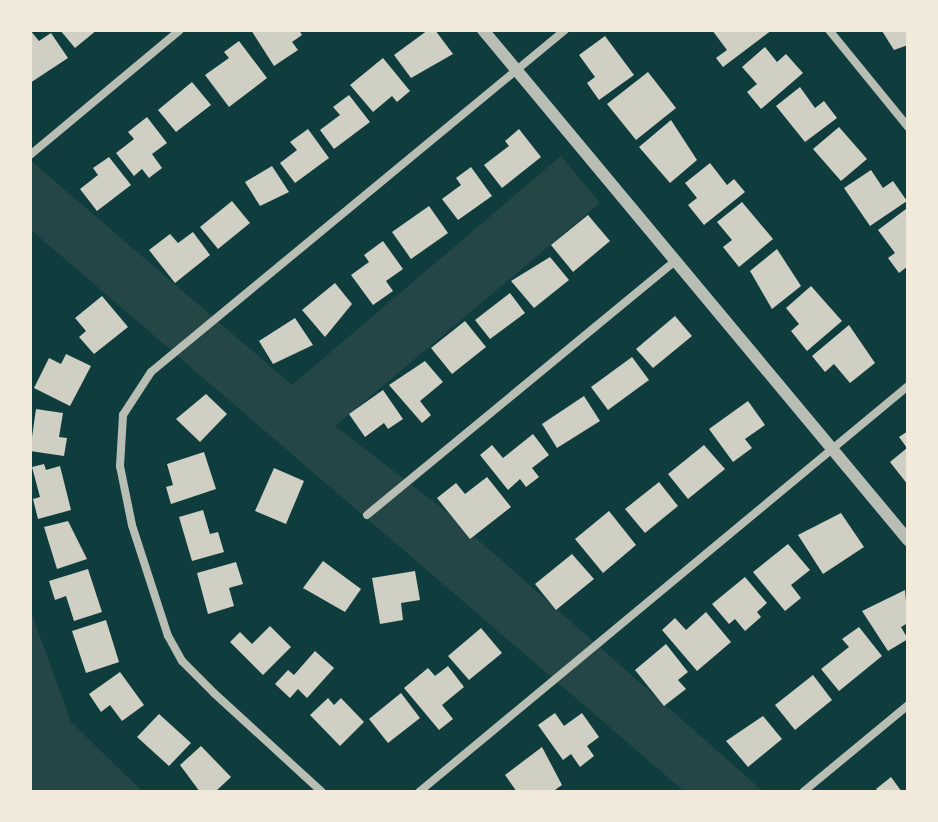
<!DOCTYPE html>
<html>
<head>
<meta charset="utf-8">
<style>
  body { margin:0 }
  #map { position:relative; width:938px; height:822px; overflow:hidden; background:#0f3d3e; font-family:Figtree,sans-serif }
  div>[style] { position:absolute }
  .green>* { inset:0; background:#244646 }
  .building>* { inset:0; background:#cfcfc3 }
  .path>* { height:4px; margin:-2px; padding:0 2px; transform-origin:2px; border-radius:2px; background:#f1e9da }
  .minor>* { height:8px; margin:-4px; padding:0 4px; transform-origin:4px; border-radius:4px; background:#b8beb3 }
  .tertiary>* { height:12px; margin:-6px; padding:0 6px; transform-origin:6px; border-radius:6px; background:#b8beb3 }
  span { translate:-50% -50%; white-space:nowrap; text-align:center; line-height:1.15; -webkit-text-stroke:6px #f1e9da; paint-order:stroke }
  .frame { position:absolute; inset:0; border:32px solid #f1e9da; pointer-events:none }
</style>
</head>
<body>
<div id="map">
  <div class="green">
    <div style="clip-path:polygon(561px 156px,600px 203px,335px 426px,443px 509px,764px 792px,685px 792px,30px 229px,30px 160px,292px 385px)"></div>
    <div style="clip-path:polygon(30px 609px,71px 722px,143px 792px,30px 792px)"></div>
  </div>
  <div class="building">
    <div style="clip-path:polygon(30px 30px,39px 41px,51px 33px,68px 58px,30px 83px)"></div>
    <div style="clip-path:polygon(60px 30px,97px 30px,75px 48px)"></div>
    <div style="clip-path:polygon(251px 30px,299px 30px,302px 35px,292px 42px,298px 50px,274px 66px)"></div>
    <div style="clip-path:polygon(428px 30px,435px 30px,453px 54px,411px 78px,394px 55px)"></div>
    <div style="clip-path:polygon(712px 30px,772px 30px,723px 67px,716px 58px,727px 50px)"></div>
    <div style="clip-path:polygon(908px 30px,908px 45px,894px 50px,882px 31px)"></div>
    <div style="clip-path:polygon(605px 36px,634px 75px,599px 100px,587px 83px,595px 77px,579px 55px)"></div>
    <div style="clip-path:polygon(239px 41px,267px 78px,229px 107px,205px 75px,229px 58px,224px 52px)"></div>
    <div style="clip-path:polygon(765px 47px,777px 62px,786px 54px,803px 73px,761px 109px,747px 92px,757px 84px,742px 67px)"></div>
    <div style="clip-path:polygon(383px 58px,410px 91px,397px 102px,392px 96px,373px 112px,350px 85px)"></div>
    <div style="clip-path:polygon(648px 72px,676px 108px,636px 140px,607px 104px)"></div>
    <div style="clip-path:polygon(192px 82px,211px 105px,176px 132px,158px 110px)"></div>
    <div style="clip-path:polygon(800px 87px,815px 108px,824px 101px,837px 118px,805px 142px,776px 106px)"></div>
    <div style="clip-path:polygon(349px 95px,370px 122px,334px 149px,320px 130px,340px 115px,333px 107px)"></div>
    <div style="clip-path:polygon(147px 117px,167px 143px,152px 154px,162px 168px,149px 178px,142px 169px,134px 176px,116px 153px,134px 139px,128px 132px)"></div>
    <div style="clip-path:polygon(671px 120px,697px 160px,670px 183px,639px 147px)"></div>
    <div style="clip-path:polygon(839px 127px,867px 159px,841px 181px,813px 149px)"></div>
    <div style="clip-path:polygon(308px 129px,329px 158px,295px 183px,280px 163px,297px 150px,290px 142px)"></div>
    <div style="clip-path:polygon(519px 129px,541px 157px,502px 188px,484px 165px,509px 146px,505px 141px)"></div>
    <div style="clip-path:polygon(109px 157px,131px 185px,97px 211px,80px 189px,98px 175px,93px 168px)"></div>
    <div style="clip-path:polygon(710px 163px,727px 185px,734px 179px,745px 192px,704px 225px,688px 205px,697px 198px,685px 183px)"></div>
    <div style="clip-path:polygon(272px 166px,289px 192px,260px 206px,245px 182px)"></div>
    <div style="clip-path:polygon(471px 167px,492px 196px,458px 220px,442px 199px,461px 185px,456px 178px)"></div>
    <div style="clip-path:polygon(871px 170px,883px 188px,893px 181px,907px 201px,870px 226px,844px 188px)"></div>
    <div style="clip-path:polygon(232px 201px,250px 223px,218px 249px,200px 227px)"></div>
    <div style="clip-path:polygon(742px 202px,773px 239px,739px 267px,723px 247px,732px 240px,717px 222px)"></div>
    <div style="clip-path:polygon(429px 206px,448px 233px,411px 259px,392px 232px)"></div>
    <div style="clip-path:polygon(906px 209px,908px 266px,899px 273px,888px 258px,895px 253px,878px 230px)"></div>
    <div style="clip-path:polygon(588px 215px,610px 241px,573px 272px,551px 245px)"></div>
    <div style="clip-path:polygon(193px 232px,210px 255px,175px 283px,149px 250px,170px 234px,178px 243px)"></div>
    <div style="clip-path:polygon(383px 241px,403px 269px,386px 281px,393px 291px,373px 305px,351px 275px,369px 262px,364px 255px)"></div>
    <div style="clip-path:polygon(777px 249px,801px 286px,772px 309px,750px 271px)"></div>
    <div style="clip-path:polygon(550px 257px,569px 280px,534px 308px,511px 281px)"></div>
    <div style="clip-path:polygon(335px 283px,352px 304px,325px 337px,302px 310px)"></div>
    <div style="clip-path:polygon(811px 286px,842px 321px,807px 351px,791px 331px,799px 324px,786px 308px)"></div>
    <div style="clip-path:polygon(510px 293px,525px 313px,490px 339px,475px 320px)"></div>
    <div style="clip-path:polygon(102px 296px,128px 327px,94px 354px,79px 337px,86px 331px,75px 318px)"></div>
    <div style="clip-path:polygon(675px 316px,692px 336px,653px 368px,636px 349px)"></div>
    <div style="clip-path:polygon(295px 318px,313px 345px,273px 364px,259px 341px)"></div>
    <div style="clip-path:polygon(465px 321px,486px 347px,452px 374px,431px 348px)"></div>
    <div style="clip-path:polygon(849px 325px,875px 363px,850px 383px,834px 364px,825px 372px,812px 356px)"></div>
    <div style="clip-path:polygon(66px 354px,91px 366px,70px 406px,34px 388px,49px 358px,61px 364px)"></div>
    <div style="clip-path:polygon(632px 357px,649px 380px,608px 410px,591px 387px)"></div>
    <div style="clip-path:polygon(425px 361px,443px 382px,420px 401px,431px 415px,422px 423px,389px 385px)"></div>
    <div style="clip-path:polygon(383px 390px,403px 419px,388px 429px,384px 423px,365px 437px,349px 414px)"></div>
    <div style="clip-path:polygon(206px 394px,227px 414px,200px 442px,176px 419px)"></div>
    <div style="clip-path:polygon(584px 396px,600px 421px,557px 448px,542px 424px)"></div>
    <div style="clip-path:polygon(748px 401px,765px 425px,745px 439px,752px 448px,733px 462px,709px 429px)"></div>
    <div style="clip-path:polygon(36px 409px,63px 413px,59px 437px,67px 438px,64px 456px,30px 451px)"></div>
    <div style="clip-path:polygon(908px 431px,908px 485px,890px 462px,907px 448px,899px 437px)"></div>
    <div style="clip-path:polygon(533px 434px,549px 455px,532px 468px,539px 477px,526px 487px,520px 479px,508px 490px,480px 455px,492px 445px,503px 458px)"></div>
    <div style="clip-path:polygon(704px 445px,725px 469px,688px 499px,668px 474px)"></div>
    <div style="clip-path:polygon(204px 452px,216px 489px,171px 504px,166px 487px,173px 485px,167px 464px)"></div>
    <div style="clip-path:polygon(44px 464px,46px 470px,60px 466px,71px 510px,38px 519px,33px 499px,40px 497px,32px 467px)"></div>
    <div style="clip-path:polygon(274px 468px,304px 481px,286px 524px,255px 511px)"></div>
    <div style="clip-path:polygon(487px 477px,511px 507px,470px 539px,437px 498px,456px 483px,465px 494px)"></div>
    <div style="clip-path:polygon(659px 482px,678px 506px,645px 533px,625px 509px)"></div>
    <div style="clip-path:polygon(203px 510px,210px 534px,218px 532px,224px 552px,192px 561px,179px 517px)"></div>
    <div style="clip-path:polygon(609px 511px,636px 545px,603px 573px,575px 539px)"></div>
    <div style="clip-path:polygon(841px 513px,864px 547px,823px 574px,798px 535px)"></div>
    <div style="clip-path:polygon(68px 521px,87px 559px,57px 569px,44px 527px)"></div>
    <div style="clip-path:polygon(788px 544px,810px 570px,791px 585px,801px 598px,785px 611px,753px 572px)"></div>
    <div style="clip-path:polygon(572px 554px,594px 579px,556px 610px,535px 584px)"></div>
    <div style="clip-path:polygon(323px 561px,361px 589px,345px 612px,303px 588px)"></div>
    <div style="clip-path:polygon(236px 562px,243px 584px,229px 588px,234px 606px,208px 614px,197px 573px)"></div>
    <div style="clip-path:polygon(88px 569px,102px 612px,74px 621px,66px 596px,55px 600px,49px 581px)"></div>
    <div style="clip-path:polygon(415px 571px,420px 600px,401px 603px,403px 620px,380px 624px,372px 578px)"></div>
    <div style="clip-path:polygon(745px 577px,767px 603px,757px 612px,761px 617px,745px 631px,735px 619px,729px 624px,712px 604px)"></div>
    <div style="clip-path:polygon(905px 590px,908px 623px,901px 627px,908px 639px,888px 651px,862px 611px)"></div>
    <div style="clip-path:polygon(706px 612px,731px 642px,697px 671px,662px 630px,675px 618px,686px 630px)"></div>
    <div style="clip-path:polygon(106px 620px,119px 662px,86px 673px,72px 631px)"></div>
    <div style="clip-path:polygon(270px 626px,291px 647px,263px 675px,230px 642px,240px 632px,252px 644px)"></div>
    <div style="clip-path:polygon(859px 627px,882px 656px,839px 691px,821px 669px,849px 647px,842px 639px)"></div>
    <div style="clip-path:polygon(481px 628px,502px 653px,469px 680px,448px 656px)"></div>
    <div style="clip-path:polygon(666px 644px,688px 672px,678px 680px,686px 689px,664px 706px,635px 670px)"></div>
    <div style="clip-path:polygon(315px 651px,334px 668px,307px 698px,298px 689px,290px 698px,275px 684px,288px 670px,294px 675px)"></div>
    <div style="clip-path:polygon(448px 666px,464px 687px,442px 705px,453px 719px,439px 730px,404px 688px,428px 668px,435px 676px)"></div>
    <div style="clip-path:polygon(120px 672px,144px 705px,122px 721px,110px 705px,101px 712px,89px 694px)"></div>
    <div style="clip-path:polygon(813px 675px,832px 700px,795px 730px,775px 705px)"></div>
    <div style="clip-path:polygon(401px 693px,420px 718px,388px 743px,369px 719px)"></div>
    <div style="clip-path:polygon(328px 698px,334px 705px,341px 698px,364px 722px,340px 746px,310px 715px)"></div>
    <div style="clip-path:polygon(555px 713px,564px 726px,582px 713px,599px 737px,587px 746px,594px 756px,580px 767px,571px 754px,563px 760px,538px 725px)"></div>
    <div style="clip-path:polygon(159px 714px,191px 743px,169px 766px,137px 737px)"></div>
    <div style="clip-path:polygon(763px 716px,782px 739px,748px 767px,726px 741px)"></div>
    <div style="clip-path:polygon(201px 746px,231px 777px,215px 792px,200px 792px,180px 765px)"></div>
    <div style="clip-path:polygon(542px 747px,562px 785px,552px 792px,517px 792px,505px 775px)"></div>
    <div style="clip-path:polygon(891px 777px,902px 792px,878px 792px,876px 789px)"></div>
  </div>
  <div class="path">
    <div style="left:30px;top:791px;width:1px;rotate:90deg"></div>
  </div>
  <div class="minor">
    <div style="left:829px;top:30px;width:125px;rotate:50.8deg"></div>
    <div style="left:30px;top:155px;width:195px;rotate:-39.8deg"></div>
    <div style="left:367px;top:515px;width:399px;rotate:-39.5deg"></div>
    <div style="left:322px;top:792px;width:147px;rotate:-137.5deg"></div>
    <div style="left:214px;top:693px;width:45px;rotate:-135deg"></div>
    <div style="left:182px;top:661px;width:29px;rotate:-119deg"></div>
    <div style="left:168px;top:636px;width:117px;rotate:-108deg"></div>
    <div style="left:132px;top:525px;width:60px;rotate:-101.5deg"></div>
    <div style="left:120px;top:466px;width:51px;rotate:-86.6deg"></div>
    <div style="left:123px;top:415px;width:51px;rotate:-56.9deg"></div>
    <div style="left:151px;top:372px;width:537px;rotate:-39.56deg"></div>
    <div style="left:419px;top:792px;width:636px;rotate:-39.7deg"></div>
    <div style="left:803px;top:792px;width:136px;rotate:-39.6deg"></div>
  </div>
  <div class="tertiary">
    <div style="left:483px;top:30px;width:664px;rotate:50.19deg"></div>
  </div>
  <div class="frame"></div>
</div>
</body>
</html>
